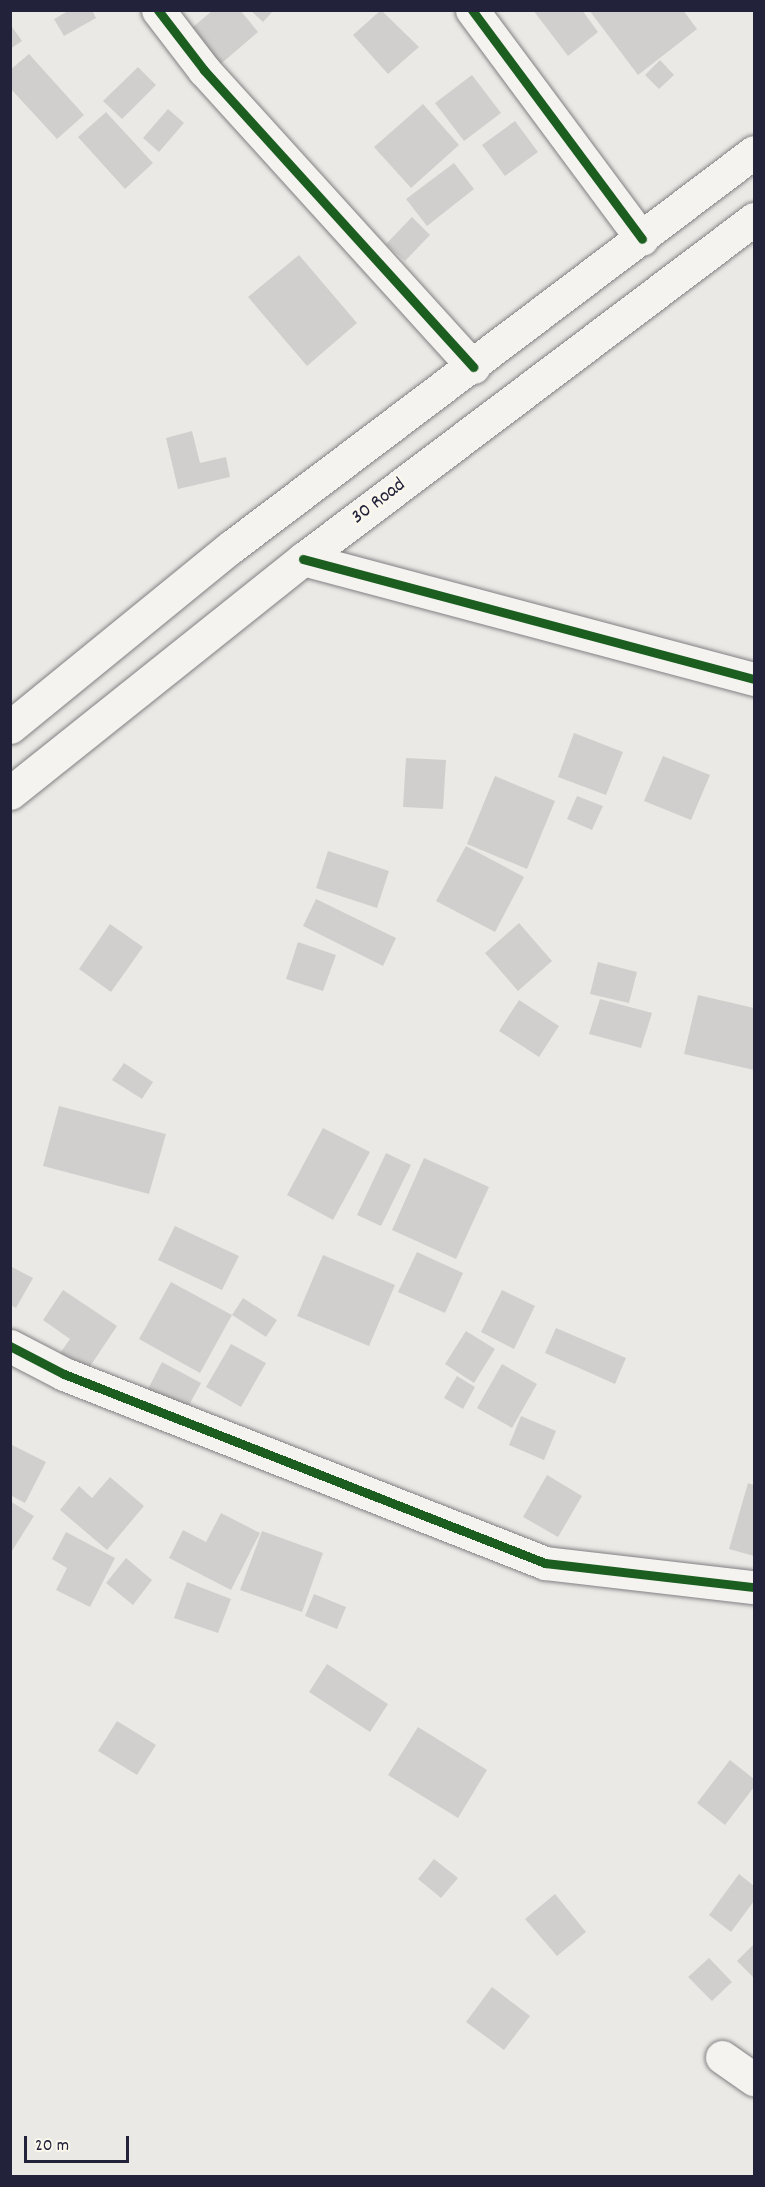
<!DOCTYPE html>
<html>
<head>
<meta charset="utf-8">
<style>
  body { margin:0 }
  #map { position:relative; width:765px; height:2187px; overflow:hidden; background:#ebe9e5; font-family:Dekko,sans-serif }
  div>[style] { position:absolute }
  .building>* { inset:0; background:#d1cfcd }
  .roads { filter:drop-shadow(0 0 2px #818083) drop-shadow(0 0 2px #818083) }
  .minor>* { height:33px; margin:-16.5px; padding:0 16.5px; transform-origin:16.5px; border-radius:16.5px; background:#f4f3ef }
  .major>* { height:33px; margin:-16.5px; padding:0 16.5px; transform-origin:16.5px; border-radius:16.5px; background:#f4f3ef }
  .cycleway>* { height:9px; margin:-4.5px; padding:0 4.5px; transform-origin:4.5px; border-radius:4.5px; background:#1b5e20 }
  span { translate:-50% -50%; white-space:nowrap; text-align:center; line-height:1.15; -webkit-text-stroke:5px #fbf7ec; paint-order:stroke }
  .street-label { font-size:20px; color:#22223b }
  .frame { position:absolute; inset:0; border:12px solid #22223b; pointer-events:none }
  .scale { position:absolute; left:24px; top:2136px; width:105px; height:27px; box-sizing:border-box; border:3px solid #22223b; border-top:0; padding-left:8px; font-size:18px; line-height:21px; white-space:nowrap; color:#22223b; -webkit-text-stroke:4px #fbf7ec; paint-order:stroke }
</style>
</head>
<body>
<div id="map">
  <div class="building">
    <div style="clip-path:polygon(70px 10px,92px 10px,96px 18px,64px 36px,54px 19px)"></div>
    <div style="clip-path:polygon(213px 10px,240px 10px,258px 32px,216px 68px,186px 33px)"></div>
    <div style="clip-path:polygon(250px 10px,274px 10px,263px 22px)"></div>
    <div style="clip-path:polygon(381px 10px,419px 47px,388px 74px,353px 35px)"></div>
    <div style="clip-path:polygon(533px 10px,582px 10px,598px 32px,568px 56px)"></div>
    <div style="clip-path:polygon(589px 10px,683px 10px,697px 29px,638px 75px)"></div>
    <div style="clip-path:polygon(10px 24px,22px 41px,10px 49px)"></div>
    <div style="clip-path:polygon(29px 54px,84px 115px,57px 139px,10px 88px,10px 70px)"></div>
    <div style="clip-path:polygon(660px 60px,674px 75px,659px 89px,645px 75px)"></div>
    <div style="clip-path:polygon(138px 67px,156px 85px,122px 119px,103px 101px)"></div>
    <div style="clip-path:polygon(472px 75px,501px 113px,464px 141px,435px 103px)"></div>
    <div style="clip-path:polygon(423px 104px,459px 145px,411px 188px,374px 147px)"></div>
    <div style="clip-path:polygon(168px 109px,184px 123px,159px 152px,143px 138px)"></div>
    <div style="clip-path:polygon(106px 112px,153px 163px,125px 189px,78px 137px)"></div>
    <div style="clip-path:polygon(515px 121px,538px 152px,505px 176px,482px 145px)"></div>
    <div style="clip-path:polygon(454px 163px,474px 189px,427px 226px,406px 199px)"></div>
    <div style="clip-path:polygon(412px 217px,430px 235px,405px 261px,386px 244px)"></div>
    <div style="clip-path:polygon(299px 255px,357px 323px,307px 366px,248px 297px)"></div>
    <div style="clip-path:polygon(192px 431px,200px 463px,226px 457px,230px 477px,178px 489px,166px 438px)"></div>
    <div style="clip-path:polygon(574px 733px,623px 752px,606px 795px,558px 777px)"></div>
    <div style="clip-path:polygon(663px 756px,710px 775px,691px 820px,644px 801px)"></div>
    <div style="clip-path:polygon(406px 758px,446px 760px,443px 809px,403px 807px)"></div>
    <div style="clip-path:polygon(495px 776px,555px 801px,527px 869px,467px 844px)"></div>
    <div style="clip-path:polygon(577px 796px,603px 806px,592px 830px,567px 819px)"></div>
    <div style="clip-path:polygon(466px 846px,524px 877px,495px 932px,436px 901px)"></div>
    <div style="clip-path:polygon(328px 851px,389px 871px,377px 908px,316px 888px)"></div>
    <div style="clip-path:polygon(316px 899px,396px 938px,383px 966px,303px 926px)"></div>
    <div style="clip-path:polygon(519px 923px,552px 961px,518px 991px,485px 953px)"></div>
    <div style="clip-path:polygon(110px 924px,143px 947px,111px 992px,79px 969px)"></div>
    <div style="clip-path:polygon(298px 942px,336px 955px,323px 991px,286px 979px)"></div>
    <div style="clip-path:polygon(598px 962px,637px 972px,629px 1003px,590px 994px)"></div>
    <div style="clip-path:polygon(698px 995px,754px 1008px,754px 1070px,684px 1054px)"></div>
    <div style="clip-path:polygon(600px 999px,652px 1013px,641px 1048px,589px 1034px)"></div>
    <div style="clip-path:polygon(519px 1000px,559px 1026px,539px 1057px,499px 1031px)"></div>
    <div style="clip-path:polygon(124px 1063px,153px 1082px,142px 1099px,112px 1080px)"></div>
    <div style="clip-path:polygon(59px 1106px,166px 1134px,149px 1194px,43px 1166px)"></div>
    <div style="clip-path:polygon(323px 1128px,370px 1152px,333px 1220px,287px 1195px)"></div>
    <div style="clip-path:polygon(386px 1153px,411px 1165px,381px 1226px,357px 1215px)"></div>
    <div style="clip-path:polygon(424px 1158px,489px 1187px,456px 1259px,392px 1230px)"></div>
    <div style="clip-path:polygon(175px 1226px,239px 1256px,222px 1290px,158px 1260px)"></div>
    <div style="clip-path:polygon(417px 1252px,463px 1273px,445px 1313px,398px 1292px)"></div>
    <div style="clip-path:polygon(323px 1255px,395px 1285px,369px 1346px,297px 1316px)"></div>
    <div style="clip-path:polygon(10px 1266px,33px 1278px,16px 1308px,10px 1305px)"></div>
    <div style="clip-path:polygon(171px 1282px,232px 1315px,200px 1373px,139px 1339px)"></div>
    <div style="clip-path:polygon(63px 1290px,117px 1326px,81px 1380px,54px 1362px,70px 1339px,43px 1320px)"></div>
    <div style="clip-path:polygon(502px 1290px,535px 1306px,514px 1349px,481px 1332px)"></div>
    <div style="clip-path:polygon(243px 1298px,277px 1320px,266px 1337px,232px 1315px)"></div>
    <div style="clip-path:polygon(556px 1328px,626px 1358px,615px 1384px,545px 1353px)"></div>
    <div style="clip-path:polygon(466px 1331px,495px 1349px,474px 1383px,445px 1364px)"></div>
    <div style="clip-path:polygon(231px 1344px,266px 1363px,241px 1407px,206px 1387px)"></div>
    <div style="clip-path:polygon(162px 1362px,201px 1383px,176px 1429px,138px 1408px)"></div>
    <div style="clip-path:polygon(502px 1364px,537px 1384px,512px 1428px,477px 1408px)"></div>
    <div style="clip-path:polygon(457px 1376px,475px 1387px,463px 1409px,444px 1398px)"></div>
    <div style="clip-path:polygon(521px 1416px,556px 1431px,544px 1460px,509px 1445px)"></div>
    <div style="clip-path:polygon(10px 1444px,46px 1462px,25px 1503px,10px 1495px)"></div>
    <div style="clip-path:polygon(547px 1475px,582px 1496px,558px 1537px,523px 1517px)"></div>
    <div style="clip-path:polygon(110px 1477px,144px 1506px,107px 1550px,60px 1510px,79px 1486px,92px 1498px)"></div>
    <div style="clip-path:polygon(748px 1483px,754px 1485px,754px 1556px,729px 1549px)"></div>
    <div style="clip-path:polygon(10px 1501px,34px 1516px,10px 1554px)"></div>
    <div style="clip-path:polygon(221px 1513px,260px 1533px,231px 1590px,169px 1558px,183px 1530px,206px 1542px)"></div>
    <div style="clip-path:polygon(262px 1531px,323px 1553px,302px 1612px,240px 1590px)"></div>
    <div style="clip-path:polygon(66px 1532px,115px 1558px,90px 1607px,56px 1590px,67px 1568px,52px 1559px)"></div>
    <div style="clip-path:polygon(126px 1558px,152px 1580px,133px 1605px,106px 1583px)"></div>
    <div style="clip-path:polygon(187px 1582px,231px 1599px,218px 1633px,174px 1618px)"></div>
    <div style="clip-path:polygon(314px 1594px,346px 1607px,337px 1629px,305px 1616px)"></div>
    <div style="clip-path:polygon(327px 1664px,388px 1704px,370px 1732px,309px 1692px)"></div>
    <div style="clip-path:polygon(117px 1721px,156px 1745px,137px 1775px,98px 1751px)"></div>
    <div style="clip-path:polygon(418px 1727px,487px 1770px,458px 1818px,388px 1775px)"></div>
    <div style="clip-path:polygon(730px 1760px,754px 1779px,754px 1787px,725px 1825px,697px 1803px)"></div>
    <div style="clip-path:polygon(434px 1859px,458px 1878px,441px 1898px,418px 1879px)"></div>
    <div style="clip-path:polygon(739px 1874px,754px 1886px,754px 1901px,731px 1932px,709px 1915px)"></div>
    <div style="clip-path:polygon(555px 1894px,586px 1932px,557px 1956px,525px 1919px)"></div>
    <div style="clip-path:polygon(754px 1944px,754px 1978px,737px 1961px)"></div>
    <div style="clip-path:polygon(709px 1958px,732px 1982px,712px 2001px,688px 1977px)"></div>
    <div style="clip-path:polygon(492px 1987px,530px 2016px,504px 2050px,466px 2022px)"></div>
  </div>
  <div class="roads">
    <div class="minor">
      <div style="left:158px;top:10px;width:76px;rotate:52.5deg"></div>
      <div style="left:204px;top:70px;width:401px;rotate:47.8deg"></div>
      <div style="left:472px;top:10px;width:285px;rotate:53.4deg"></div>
      <div style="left:303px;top:559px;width:467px;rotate:14.9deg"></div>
      <div style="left:10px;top:1346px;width:61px;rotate:27.4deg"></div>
      <div style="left:64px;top:1374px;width:517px;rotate:21.45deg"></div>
      <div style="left:545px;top:1563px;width:210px;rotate:6.6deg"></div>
      <div style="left:722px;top:2057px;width:39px;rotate:35deg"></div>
    </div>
    <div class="major">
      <div style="left:10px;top:727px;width:285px;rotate:-39.2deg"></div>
      <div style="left:231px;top:547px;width:655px;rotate:-37.06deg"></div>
      <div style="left:10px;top:793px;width:375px;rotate:-38.6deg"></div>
      <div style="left:303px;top:559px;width:565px;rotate:-37.01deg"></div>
    </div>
  </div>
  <div class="cycleway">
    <div style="left:158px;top:10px;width:76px;rotate:52.5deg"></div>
    <div style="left:204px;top:70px;width:401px;rotate:47.8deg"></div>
    <div style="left:472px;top:10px;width:285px;rotate:53.4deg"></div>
    <div style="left:303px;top:559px;width:467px;rotate:14.9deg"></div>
    <div style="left:10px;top:1346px;width:61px;rotate:27.4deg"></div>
    <div style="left:64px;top:1374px;width:517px;rotate:21.45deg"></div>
    <div style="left:545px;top:1563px;width:210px;rotate:6.6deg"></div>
  </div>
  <div class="street-label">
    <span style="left:379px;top:502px;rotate:-37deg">30 Road</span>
  </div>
  <div class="frame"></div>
  <div class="scale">20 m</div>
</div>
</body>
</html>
